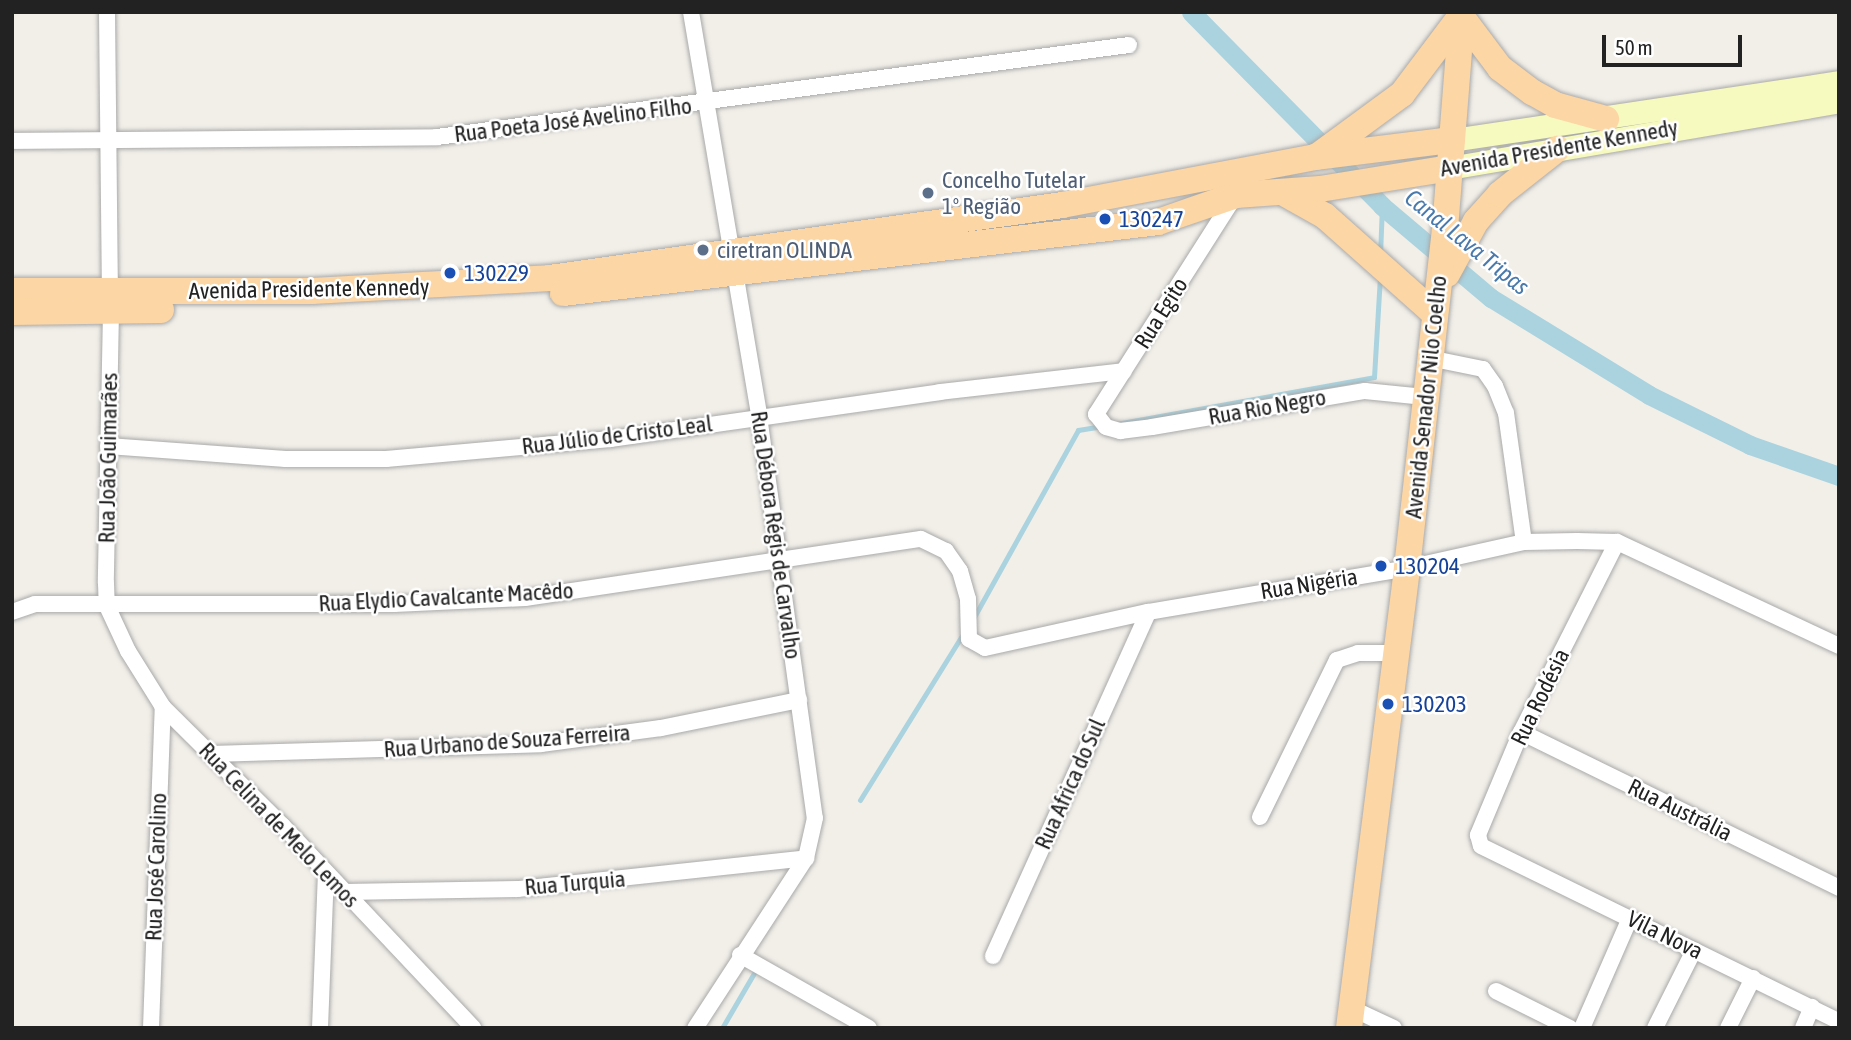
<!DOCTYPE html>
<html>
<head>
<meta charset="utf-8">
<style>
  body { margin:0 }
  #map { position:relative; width:1851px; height:1040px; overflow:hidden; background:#f2efe9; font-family:"Asap Condensed",sans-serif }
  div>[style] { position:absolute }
  .stream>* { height:5px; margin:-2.5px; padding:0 2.5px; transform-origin:2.5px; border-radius:2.5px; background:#aad3df }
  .canal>* { height:19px; margin:-9.5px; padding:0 9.5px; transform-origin:9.5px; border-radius:9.5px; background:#aad3df }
  .roads { filter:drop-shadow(0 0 2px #a9a9a9) drop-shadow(0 0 2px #a9a9a9) }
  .minor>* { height:16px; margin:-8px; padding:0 8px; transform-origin:8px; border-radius:8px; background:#fff }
  .secondary>* { height:23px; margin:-11.5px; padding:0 11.5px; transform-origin:11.5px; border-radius:11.5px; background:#f7fabf }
  .primary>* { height:26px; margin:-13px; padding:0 13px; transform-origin:13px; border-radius:13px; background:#fcd6a4 }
  .dots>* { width:19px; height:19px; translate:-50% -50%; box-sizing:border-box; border:4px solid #fff; border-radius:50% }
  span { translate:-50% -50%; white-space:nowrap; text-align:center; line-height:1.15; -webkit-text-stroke:5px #fff; paint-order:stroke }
  .street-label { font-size:23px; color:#222 }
  .service-label { font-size:23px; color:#4e5e75 }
  .left { translate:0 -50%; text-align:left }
  .transit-label { font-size:23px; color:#164399 }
  .water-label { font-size:24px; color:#4a7aab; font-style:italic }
  .frame { position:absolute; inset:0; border:14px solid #222; pointer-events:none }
  .scale { position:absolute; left:1602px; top:35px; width:140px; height:32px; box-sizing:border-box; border:4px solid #222; border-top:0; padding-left:9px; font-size:21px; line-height:24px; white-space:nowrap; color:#222; -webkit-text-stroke:5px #fff; paint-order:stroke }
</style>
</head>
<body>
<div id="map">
  <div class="stream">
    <div style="left:1380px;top:255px;width:49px;rotate:-87.7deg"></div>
    <div style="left:1116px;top:424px;width:262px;rotate:-10.3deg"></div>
    <div style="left:1374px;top:377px;width:102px;rotate:-86.6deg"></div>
    <div style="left:974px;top:617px;width:214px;rotate:-60.9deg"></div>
    <div style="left:1078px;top:430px;width:25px;rotate:-9deg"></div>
    <div style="left:860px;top:800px;width:195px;rotate:-58.2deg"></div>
    <div style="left:722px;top:1028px;width:64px;rotate:-59.8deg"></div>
  </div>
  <div class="canal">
    <div style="left:1191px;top:12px;width:272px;rotate:45.4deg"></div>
    <div style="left:1382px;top:206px;width:143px;rotate:40.2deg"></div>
    <div style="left:1491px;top:298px;width:185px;rotate:31.5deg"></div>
    <div style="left:1649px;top:395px;width:113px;rotate:26.3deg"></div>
    <div style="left:1750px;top:445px;width:94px;rotate:19.2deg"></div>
  </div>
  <div class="roads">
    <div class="minor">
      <div style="left:107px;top:12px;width:280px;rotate:89.4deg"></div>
      <div style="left:691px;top:12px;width:410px;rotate:80.4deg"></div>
      <div style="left:759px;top:416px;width:406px;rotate:82.1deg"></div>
      <div style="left:815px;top:818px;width:41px;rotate:102.7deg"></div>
      <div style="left:806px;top:858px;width:203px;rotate:123.1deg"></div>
      <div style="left:12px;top:141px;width:425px;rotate:-0.5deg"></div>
      <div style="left:437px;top:137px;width:698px;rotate:-7.57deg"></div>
      <div style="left:1235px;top:196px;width:259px;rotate:122.5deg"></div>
      <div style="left:1096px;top:414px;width:16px;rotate:52deg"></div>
      <div style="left:1106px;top:427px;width:15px;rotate:16deg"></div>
      <div style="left:1120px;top:431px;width:32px;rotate:-7deg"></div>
      <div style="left:1152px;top:427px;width:216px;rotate:-9.6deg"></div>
      <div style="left:1365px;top:391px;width:60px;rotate:5.7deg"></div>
      <div style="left:111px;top:311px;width:272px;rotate:91.1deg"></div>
      <div style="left:106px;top:583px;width:23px;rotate:88deg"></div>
      <div style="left:107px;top:606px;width:50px;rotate:65deg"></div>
      <div style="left:128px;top:651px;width:66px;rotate:58deg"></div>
      <div style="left:163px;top:707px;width:168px;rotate:44.8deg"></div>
      <div style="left:282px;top:825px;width:279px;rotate:46.7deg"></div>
      <div style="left:1429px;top:358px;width:55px;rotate:11.5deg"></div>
      <div style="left:1483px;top:369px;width:21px;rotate:55deg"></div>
      <div style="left:1495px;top:386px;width:29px;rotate:68deg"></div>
      <div style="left:1506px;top:413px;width:130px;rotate:82.1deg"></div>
      <div style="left:108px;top:446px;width:178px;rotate:4.2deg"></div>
      <div style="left:286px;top:459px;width:100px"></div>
      <div style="left:386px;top:459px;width:226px;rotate:-5.1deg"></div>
      <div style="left:611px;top:439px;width:332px;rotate:-8.1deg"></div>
      <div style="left:940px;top:392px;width:185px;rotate:-6.5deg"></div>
      <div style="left:1617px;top:542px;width:213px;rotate:116.8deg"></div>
      <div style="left:1521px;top:732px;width:112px;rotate:112.7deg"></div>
      <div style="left:1478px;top:835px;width:11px;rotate:75deg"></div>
      <div style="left:1481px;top:846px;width:398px;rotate:26.1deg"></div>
      <div style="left:12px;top:612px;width:24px;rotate:-19deg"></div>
      <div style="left:35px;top:604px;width:359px"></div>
      <div style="left:394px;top:604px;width:131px;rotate:-2.6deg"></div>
      <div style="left:525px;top:598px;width:400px;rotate:-8.5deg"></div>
      <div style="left:921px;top:539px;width:28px;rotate:26deg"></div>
      <div style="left:946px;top:551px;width:24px;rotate:55deg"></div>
      <div style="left:960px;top:571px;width:29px;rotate:74deg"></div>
      <div style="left:968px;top:599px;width:40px;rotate:88.6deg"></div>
      <div style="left:969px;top:639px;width:18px;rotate:29deg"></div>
      <div style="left:985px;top:648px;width:167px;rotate:-12.5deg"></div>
      <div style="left:1148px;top:612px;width:263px;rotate:-9.6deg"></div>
      <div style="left:1407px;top:568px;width:120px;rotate:-12.5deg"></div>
      <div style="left:1524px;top:542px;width:53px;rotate:-1.1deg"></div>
      <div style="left:1577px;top:541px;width:40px;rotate:1.4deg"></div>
      <div style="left:1617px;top:542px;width:245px;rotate:25.1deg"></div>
      <div style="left:1521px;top:732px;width:354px;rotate:26.1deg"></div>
      <div style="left:211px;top:754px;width:330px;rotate:-1.7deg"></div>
      <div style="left:541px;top:744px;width:121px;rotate:-7.6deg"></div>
      <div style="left:661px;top:728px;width:141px;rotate:-11.5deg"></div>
      <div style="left:1260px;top:817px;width:175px;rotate:-63.9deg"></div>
      <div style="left:1337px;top:660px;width:22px;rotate:-18deg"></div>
      <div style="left:1358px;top:653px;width:38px"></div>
      <div style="left:344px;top:892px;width:174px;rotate:-1deg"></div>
      <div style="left:518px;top:889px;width:290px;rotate:-6.1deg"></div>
      <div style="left:740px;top:955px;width:148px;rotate:29.5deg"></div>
      <div style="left:993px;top:956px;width:377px;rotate:-65.7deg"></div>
      <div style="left:1496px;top:991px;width:83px;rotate:26.6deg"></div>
      <div style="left:1353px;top:1009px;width:45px;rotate:24.9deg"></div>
      <div style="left:151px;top:1028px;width:321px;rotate:-87.9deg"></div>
      <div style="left:320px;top:1028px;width:154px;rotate:-87.8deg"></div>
      <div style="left:1582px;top:1028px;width:120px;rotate:-66.4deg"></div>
      <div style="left:1655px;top:1028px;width:87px;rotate:-63.4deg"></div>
      <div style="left:1728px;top:1028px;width:56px;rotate:-63.4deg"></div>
      <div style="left:1803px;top:1028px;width:23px;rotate:-67deg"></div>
    </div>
    <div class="secondary">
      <div style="left:1452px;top:140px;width:391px;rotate:-8.5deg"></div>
      <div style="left:1449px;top:168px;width:396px;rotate:-9.7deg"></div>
    </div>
    <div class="primary">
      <div style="left:1461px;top:16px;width:65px;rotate:53.1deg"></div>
      <div style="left:1500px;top:68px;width:40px;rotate:37deg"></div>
      <div style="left:1532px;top:92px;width:26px;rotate:29deg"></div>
      <div style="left:1555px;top:105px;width:53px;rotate:15.4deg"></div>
      <div style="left:1319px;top:155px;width:103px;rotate:-36.3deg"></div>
      <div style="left:1402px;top:94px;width:96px;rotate:-53deg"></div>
      <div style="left:1282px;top:192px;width:49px;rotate:29.2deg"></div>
      <div style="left:1325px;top:216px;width:147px;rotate:41.7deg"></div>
      <div style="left:1447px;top:274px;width:60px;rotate:-61.3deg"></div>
      <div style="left:1476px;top:221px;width:36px;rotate:-48deg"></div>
      <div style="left:1500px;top:194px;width:73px;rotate:-38.3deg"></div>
      <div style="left:12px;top:291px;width:300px"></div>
      <div style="left:312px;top:291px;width:238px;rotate:-3.1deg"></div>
      <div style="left:550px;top:278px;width:517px;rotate:-8.11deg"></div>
      <div style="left:1062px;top:205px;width:258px;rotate:-10.7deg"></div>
      <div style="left:1315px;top:157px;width:138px;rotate:-7.1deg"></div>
      <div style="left:563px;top:293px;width:599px;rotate:-6.8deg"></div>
      <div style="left:1158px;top:222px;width:83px;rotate:-19.1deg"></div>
      <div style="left:1236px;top:195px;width:84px;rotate:-4.1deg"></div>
      <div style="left:1320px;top:189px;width:131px;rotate:-9.2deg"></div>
      <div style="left:12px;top:312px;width:149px;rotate:-0.8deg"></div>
      <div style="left:1349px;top:1028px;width:464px;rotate:-82.8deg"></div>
      <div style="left:1407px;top:568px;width:341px;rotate:-83.6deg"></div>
      <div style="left:1445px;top:229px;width:218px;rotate:-85.5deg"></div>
    </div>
  </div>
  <div class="dots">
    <div style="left:928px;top:193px;background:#5c6f8a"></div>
    <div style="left:1105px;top:219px;background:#1a4fb4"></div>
    <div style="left:703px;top:250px;background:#5c6f8a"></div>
    <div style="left:450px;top:273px;background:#1a4fb4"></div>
    <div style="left:1381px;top:566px;background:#1a4fb4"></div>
    <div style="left:1388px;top:704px;background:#1a4fb4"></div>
  </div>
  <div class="street-label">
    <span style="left:573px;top:120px;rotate:-7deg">Rua Poeta José Avelino Filho</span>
    <span style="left:1559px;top:148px;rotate:-10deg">Avenida Presidente Kennedy</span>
    <span style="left:309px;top:289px;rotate:-1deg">Avenida Presidente Kennedy</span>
    <span style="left:1161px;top:313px;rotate:-58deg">Rua Egito</span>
    <span style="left:1426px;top:397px;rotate:-84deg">Avenida Senador Nilo Coelho</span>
    <span style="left:1267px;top:407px;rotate:-10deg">Rua Rio Negro</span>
    <span style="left:617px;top:435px;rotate:-7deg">Rua Júlio de Cristo Leal</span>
    <span style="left:108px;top:458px;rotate:-89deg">Rua João Guimarães</span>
    <span style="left:776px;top:535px;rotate:82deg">Rua Débora Régis de Carvalho</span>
    <span style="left:1309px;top:584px;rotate:-9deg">Rua Nigéria</span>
    <span style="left:446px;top:597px;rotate:-3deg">Rua Elydio Cavalcante Macêdo</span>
    <span style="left:1540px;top:697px;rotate:-64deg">Rua Rodésia</span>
    <span style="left:507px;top:741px;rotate:-4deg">Rua Urbano de Souza Ferreira</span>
    <span style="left:1070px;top:784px;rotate:-66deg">Rua Africa do Sul</span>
    <span style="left:1680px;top:810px;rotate:26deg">Rua Austrália</span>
    <span style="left:279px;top:825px;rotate:46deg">Rua Celina de Melo Lemos</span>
    <span style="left:156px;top:867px;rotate:-88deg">Rua José Carolino</span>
    <span style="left:575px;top:883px;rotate:-5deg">Rua Turquia</span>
    <span style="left:1665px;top:935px;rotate:26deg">Vila Nova</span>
  </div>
  <div class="service-label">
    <span class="left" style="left:942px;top:193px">Concelho Tutelar<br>1° Região</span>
    <span class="left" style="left:717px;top:250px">ciretran OLINDA</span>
  </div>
  <div class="transit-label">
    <span class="left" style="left:1119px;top:219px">130247</span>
    <span class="left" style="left:464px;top:273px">130229</span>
    <span class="left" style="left:1395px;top:566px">130204</span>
    <span class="left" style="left:1402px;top:704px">130203</span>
  </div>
  <div class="water-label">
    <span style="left:1467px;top:242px;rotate:39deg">Canal Lava Tripas</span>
  </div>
  <div class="frame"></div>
  <div class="scale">50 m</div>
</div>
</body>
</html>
